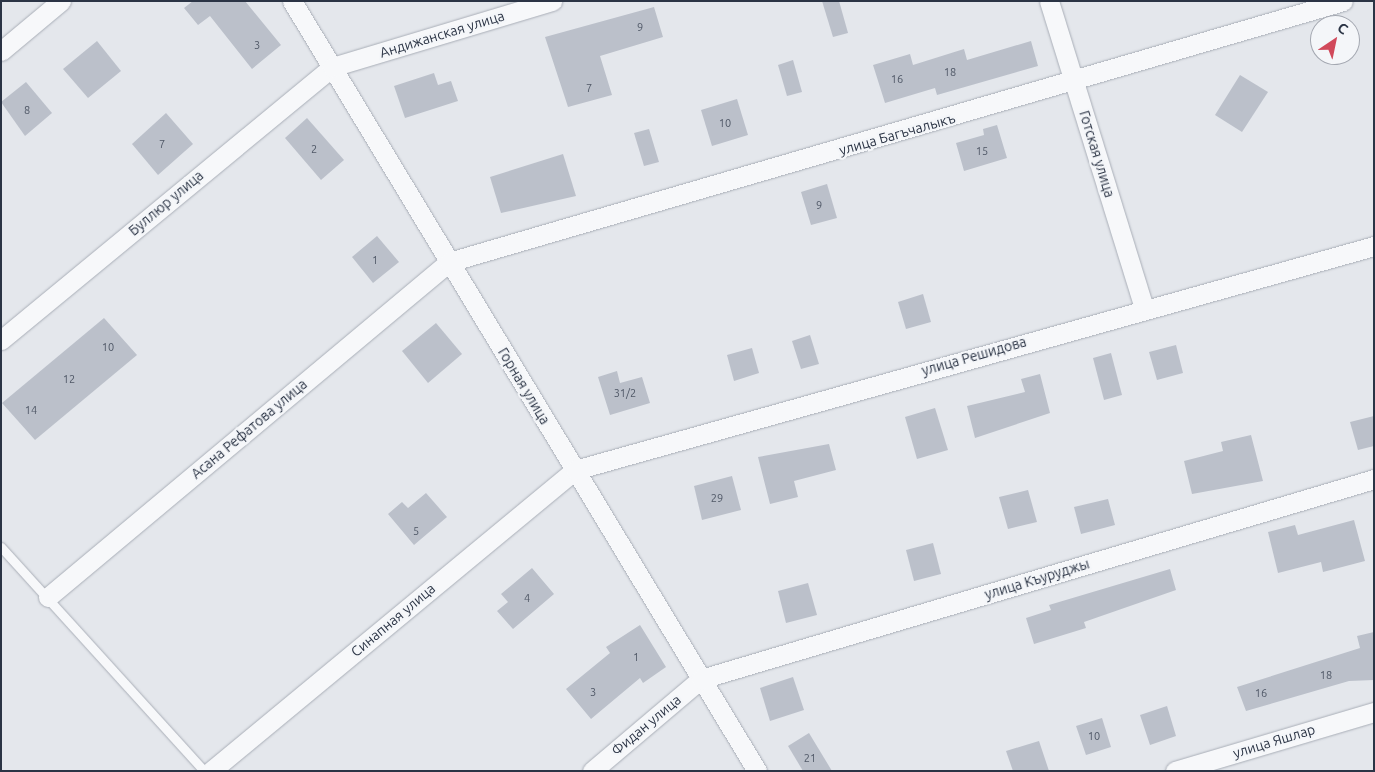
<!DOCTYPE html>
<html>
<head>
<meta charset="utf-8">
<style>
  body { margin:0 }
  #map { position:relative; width:1375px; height:772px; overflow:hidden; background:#e4e7ec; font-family:Ubuntu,sans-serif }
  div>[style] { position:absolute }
  .building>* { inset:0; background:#bbc0ca }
  .roads { filter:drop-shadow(0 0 1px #a9aeb7) drop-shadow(0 0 1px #a9aeb7) }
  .lane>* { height:9px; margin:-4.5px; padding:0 4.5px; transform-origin:4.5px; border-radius:4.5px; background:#f7f8fa }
  .street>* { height:19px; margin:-9.5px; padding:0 9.5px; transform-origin:9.5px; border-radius:9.5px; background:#f7f8fa }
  span { translate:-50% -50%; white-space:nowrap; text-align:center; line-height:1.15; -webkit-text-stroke:4.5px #f4f6f9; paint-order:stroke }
  .number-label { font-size:11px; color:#4f5766 }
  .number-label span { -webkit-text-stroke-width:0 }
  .street-label { font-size:14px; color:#2b3445 }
  .frame { position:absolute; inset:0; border:2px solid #2b3445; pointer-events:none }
  .north { position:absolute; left:1310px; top:15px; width:50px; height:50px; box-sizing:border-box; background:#f4f6f9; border:1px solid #a4a8b1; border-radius:50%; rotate:34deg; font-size:14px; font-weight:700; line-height:20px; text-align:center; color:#2b3445 }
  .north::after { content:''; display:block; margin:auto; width:18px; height:22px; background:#d1495b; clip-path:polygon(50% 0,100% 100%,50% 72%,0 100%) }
</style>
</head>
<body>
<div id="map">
  <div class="building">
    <div style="clip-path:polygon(193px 1px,245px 1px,281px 45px,252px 69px,210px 16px,198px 25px,184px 8px)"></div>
    <div style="clip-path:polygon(822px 1px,839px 1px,848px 33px,833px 37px)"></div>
    <div style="clip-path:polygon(654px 7px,663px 37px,600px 56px,612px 95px,568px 107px,545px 37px)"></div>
    <div style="clip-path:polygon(97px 41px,121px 71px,88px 98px,63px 69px)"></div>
    <div style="clip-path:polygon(1031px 41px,1038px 66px,937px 95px,935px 88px,885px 103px,873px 65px,910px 54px,913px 65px,964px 49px,967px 60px)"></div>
    <div style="clip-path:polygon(793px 60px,802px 92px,787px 96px,778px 65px)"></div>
    <div style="clip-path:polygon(434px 73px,438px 85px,451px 81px,458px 101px,405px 118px,394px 86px)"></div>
    <div style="clip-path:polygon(1240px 75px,1268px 92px,1242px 132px,1215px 115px)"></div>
    <div style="clip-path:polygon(26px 82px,52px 113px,25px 136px,1px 102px)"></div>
    <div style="clip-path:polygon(737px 99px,748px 135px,712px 146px,701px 110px)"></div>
    <div style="clip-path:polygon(166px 113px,193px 144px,158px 175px,132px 144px)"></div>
    <div style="clip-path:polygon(307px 118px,344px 160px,321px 180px,285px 138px)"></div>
    <div style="clip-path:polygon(997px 125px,1007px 158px,964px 171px,956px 143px,984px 135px,983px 129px)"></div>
    <div style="clip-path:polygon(649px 129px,659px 162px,644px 166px,634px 133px)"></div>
    <div style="clip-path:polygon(563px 154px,576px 196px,501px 213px,490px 177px)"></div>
    <div style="clip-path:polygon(827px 184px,837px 218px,811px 225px,801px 192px)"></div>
    <div style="clip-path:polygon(377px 236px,399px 262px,373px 283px,352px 257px)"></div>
    <div style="clip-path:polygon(923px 294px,931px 322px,906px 329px,898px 302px)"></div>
    <div style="clip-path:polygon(104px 318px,137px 355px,35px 440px,2px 403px)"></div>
    <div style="clip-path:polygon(436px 323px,462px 354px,428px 383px,402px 351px)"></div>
    <div style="clip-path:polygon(810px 335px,819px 364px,801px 369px,792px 341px)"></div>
    <div style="clip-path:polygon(1176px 345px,1183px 373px,1157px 380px,1149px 352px)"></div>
    <div style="clip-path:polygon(752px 348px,759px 373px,734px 381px,727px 355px)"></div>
    <div style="clip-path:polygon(1111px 353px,1122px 395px,1104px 400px,1093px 358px)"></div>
    <div style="clip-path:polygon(617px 371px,620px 383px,642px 377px,650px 403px,610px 415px,598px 377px)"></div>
    <div style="clip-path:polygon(1040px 374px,1050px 413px,975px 438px,967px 406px,1025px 392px,1021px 379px)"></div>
    <div style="clip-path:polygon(935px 408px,948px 450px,917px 459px,905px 417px)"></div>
    <div style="clip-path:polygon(1374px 416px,1374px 446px,1358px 450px,1350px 422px)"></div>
    <div style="clip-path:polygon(1251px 435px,1263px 481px,1192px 494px,1184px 461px,1223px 451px,1221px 442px)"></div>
    <div style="clip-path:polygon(829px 444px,836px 470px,794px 481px,798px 497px,770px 504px,758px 457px)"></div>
    <div style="clip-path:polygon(732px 476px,741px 510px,702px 520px,694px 486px)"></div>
    <div style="clip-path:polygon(1028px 490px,1037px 522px,1008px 529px,999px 497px)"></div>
    <div style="clip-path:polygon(426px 493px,447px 517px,414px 545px,388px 514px,402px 502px,408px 508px)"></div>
    <div style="clip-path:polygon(1108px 499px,1115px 525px,1081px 534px,1074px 507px)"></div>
    <div style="clip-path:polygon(1354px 520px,1365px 561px,1323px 572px,1321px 562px,1278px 573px,1268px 532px,1295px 525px,1298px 535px)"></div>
    <div style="clip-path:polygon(933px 543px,941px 574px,914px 581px,906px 550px)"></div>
    <div style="clip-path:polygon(532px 568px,554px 594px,513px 629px,497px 611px,508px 602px,501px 594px)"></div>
    <div style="clip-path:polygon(1170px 569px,1176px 590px,1084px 622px,1086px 628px,1034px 644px,1026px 618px,1051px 610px,1049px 605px)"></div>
    <div style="clip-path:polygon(808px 583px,817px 615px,786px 623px,778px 591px)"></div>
    <div style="clip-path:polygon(640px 625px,666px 667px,643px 683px,640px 678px,591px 719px,566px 689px,610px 653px,606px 647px)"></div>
    <div style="clip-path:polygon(1374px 632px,1374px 680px,1349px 681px,1246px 711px,1237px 687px,1360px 648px,1357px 636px)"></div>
    <div style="clip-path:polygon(793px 677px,804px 710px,770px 721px,760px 688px)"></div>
    <div style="clip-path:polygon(1167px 706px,1176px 736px,1150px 745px,1140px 715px)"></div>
    <div style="clip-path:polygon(1102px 718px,1111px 747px,1086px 755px,1076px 726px)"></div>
    <div style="clip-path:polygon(809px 733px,832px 771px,803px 771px,788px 746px)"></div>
    <div style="clip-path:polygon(1039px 741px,1049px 771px,1013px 771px,1006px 751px)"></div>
  </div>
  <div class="roads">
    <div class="lane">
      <div style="left:1px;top:547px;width:302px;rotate:47.8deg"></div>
    </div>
    <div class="street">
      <div style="left:292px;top:1px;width:900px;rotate:58.87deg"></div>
      <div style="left:1049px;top:1px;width:321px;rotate:72.8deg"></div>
      <div style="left:1px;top:51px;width:78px;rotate:-39.8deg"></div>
      <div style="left:1px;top:340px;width:429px;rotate:-39.5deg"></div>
      <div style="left:332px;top:67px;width:230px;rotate:-16.7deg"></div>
      <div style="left:48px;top:597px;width:523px;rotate:-39.88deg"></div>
      <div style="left:449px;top:262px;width:931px;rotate:-16.27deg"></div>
      <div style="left:211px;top:771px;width:472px;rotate:-39.6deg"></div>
      <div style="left:575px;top:470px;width:830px;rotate:-15.66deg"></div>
      <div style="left:592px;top:771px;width:143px;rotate:-40.2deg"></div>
      <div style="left:701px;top:679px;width:702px;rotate:-16.55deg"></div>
      <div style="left:1175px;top:771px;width:208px;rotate:-16.5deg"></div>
    </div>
  </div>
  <div class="number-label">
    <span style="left:640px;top:27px">9</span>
    <span style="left:257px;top:45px">3</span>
    <span style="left:950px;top:72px">18</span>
    <span style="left:897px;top:79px">16</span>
    <span style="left:589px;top:88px">7</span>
    <span style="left:27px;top:110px">8</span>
    <span style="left:725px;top:123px">10</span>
    <span style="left:162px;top:144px">7</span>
    <span style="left:314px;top:149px">2</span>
    <span style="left:982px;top:151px">15</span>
    <span style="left:819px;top:205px">9</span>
    <span style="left:375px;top:260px">1</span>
    <span style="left:108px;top:347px">10</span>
    <span style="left:69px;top:379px">12</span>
    <span style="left:625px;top:393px">31/2</span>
    <span style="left:31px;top:410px">14</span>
    <span style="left:717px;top:498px">29</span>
    <span style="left:416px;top:531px">5</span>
    <span style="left:527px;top:598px">4</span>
    <span style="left:636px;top:657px">1</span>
    <span style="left:1326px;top:675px">18</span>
    <span style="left:593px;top:692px">3</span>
    <span style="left:1261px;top:693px">16</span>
    <span style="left:1094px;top:736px">10</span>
    <span style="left:810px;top:758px">21</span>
  </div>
  <div class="street-label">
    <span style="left:442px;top:34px;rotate:-17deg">Андижанская улица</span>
    <span style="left:897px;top:134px;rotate:-16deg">улица Багъчалыкъ</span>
    <span style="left:1097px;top:154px;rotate:73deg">Готская улица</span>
    <span style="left:166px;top:203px;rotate:-40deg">Буллюр улица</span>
    <span style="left:974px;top:356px;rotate:-16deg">улица Решидова</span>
    <span style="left:524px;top:386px;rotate:59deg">Горная улица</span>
    <span style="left:249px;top:429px;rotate:-40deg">Асана Рефатова улица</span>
    <span style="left:1037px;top:579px;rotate:-17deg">улица Къуруджы</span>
    <span style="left:393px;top:620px;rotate:-40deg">Синапная улица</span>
    <span style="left:646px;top:725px;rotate:-40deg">Фидан улица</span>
    <span style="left:1274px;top:741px;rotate:-17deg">улица Яшлар</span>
  </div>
  <div class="frame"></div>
  <div class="north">С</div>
</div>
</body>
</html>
